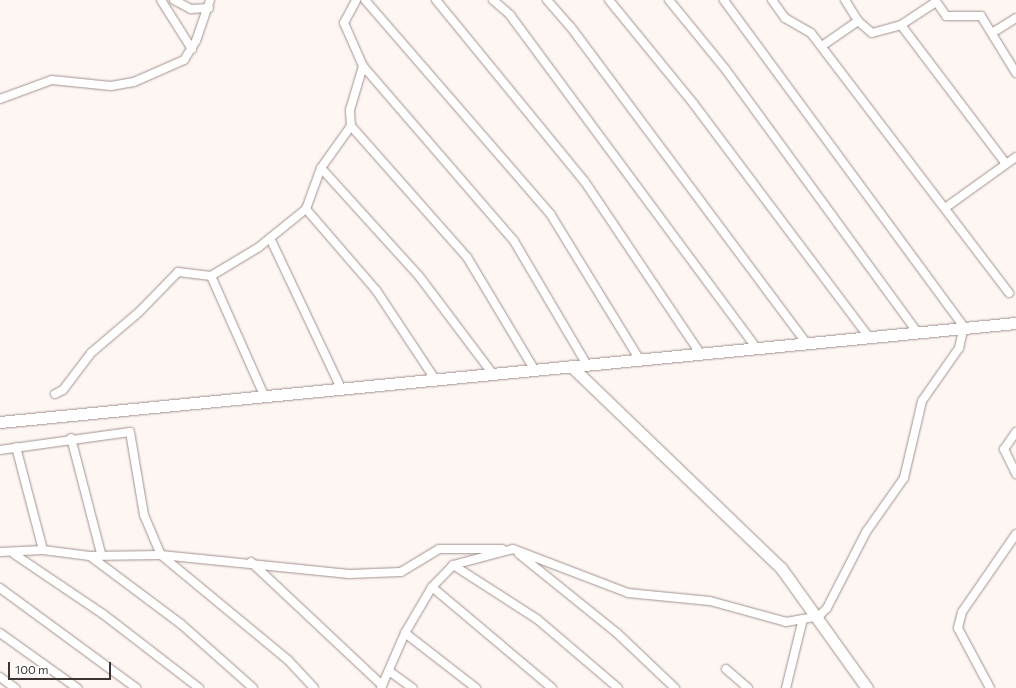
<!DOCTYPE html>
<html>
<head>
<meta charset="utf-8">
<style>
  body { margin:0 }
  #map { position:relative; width:1016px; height:688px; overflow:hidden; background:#fdf6f3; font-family:Commissioner,sans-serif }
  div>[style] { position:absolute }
  .roads { filter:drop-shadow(0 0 1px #a2918c) drop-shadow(0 0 1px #a2918c) }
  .street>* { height:8px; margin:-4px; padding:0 4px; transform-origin:4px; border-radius:4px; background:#fff }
  .secondary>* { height:11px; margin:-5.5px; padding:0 5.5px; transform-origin:5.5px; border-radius:5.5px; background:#fff }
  span { translate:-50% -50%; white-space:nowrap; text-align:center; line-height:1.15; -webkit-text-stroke:3px #fff; paint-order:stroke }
  .scale { position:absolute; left:8px; top:662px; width:103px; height:18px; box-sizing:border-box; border:2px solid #3b3432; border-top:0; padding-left:5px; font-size:12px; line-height:14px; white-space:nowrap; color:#3b3432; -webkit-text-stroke:3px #fff; paint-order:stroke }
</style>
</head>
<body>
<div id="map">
  <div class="roads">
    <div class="street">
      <div style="left:161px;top:0;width:58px;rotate:57.7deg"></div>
      <div style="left:174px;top:0;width:19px;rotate:28deg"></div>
      <div style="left:191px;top:9px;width:18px;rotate:-3deg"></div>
      <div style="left:365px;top:0;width:284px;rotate:49.1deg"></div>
      <div style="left:551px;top:215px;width:170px;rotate:58.5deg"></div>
      <div style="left:436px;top:0;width:235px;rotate:50.7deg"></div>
      <div style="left:585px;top:182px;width:206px;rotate:56.1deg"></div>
      <div style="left:493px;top:0;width:23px;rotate:41deg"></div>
      <div style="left:510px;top:15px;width:413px;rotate:53.5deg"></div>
      <div style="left:547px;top:0;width:35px;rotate:49deg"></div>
      <div style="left:570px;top:26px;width:395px;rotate:53.3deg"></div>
      <div style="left:609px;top:0;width:133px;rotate:50.8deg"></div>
      <div style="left:693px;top:103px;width:291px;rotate:53.1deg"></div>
      <div style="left:669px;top:0;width:90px;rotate:50.8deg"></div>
      <div style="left:726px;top:70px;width:323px;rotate:53.9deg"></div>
      <div style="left:772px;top:0;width:22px;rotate:54deg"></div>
      <div style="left:785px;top:18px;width:30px;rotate:30deg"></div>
      <div style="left:811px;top:33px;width:327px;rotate:52.7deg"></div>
      <div style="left:845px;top:0;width:25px;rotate:58deg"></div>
      <div style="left:935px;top:0;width:19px;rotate:55deg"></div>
      <div style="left:946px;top:16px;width:35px"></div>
      <div style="left:981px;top:16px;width:67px;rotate:58.4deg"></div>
      <div style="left:901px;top:25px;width:174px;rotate:52.9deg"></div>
      <div style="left:992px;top:33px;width:28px;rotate:-32deg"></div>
      <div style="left:822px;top:46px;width:44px;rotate:-34.8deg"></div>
      <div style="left:858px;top:21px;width:18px;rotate:41deg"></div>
      <div style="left:872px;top:33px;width:30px;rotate:-15deg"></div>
      <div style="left:901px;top:25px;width:42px;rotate:-33.3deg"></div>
      <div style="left:363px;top:66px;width:231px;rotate:49.2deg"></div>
      <div style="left:514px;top:241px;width:144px;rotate:59.5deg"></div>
      <div style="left:0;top:99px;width:55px;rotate:-20.1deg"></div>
      <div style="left:52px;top:80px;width:59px;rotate:5.8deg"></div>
      <div style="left:111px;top:86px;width:23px;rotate:-10deg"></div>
      <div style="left:134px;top:82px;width:55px;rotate:-23.7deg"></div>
      <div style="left:184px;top:60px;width:22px;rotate:-58deg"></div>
      <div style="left:196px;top:41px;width:43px;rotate:-71.1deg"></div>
      <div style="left:351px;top:126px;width:175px;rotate:48.5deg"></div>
      <div style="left:467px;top:257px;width:131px;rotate:59.1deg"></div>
      <div style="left:321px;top:168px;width:146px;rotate:47.8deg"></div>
      <div style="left:419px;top:276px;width:121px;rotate:53deg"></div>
      <div style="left:945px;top:208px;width:87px;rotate:-35.7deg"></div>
      <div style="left:306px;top:209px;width:107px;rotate:49.2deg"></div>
      <div style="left:376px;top:290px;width:107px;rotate:56.5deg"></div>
      <div style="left:270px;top:238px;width:166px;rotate:64.7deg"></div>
      <div style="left:211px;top:276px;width:130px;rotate:66deg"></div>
      <div style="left:55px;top:394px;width:9px;rotate:-27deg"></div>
      <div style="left:63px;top:390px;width:46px;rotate:-52.9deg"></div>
      <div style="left:91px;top:353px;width:63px;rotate:-40.5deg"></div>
      <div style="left:139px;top:312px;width:56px;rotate:-45.7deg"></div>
      <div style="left:178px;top:272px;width:33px;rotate:7deg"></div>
      <div style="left:211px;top:276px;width:56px;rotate:-31.1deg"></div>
      <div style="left:259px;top:247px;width:60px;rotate:-39deg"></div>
      <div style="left:306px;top:209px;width:44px;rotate:-69.9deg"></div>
      <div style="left:321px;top:168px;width:52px;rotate:-54.5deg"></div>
      <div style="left:351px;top:126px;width:16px;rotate:-94deg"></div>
      <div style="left:350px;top:110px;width:46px;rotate:-73.5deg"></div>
      <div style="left:363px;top:66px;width:47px;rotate:-113.8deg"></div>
      <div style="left:344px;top:23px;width:26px;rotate:-62deg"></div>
      <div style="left:1016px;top:432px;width:21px;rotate:125deg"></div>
      <div style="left:1004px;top:449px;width:28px;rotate:64deg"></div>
      <div style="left:71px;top:438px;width:119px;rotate:75.4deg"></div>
      <div style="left:16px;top:447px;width:106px;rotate:75.3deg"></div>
      <div style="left:0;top:450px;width:131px;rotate:-7.9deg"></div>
      <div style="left:130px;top:432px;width:84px;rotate:80.4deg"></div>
      <div style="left:144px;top:515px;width:43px;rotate:67deg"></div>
      <div style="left:161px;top:555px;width:165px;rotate:39.6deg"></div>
      <div style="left:288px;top:660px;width:38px;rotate:47deg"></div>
      <div style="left:0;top:552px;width:43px;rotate:-2.7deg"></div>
      <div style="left:43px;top:550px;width:47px;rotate:7.3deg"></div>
      <div style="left:90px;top:556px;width:71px;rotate:-0.8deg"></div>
      <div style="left:161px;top:555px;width:189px;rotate:5.8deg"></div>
      <div style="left:349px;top:574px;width:52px;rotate:-2.2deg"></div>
      <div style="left:401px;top:572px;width:44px;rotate:-31.2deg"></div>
      <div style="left:439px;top:549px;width:63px"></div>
      <div style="left:14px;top:554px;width:107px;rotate:34deg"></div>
      <div style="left:103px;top:614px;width:121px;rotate:37.6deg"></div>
      <div style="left:519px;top:554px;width:126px;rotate:38.9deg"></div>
      <div style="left:617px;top:633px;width:80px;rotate:43.5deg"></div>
      <div style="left:90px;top:556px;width:114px;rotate:36.8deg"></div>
      <div style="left:181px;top:624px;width:96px;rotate:41.6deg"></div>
      <div style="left:251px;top:562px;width:180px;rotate:43.2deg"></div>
      <div style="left:453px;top:565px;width:100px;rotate:32.7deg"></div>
      <div style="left:537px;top:619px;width:106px;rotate:40.4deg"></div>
      <div style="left:432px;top:587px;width:157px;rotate:40.1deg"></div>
      <div style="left:0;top:588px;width:169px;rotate:36.3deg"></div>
      <div style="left:0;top:633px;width:95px;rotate:35.5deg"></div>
      <div style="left:405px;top:633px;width:90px;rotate:37.8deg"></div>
      <div style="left:726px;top:669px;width:29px;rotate:41deg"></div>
      <div style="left:389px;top:671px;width:29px;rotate:36deg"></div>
      <div style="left:0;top:677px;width:19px;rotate:36deg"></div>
      <div style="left:381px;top:688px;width:60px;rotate:-66.4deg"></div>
      <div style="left:405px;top:633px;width:53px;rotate:-59.6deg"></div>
      <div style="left:432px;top:587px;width:30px;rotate:-46deg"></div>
      <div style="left:453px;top:565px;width:62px;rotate:-14.9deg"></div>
      <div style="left:513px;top:549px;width:123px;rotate:20.9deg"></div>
      <div style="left:628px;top:593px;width:82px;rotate:5.6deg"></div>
      <div style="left:710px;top:601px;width:79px;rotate:15.4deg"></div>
      <div style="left:786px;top:622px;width:34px;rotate:-10deg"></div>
      <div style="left:819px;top:616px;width:11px;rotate:-45deg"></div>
      <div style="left:827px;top:608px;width:85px;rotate:-62.8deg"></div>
      <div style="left:866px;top:532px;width:66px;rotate:-54.9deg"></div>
      <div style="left:904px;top:478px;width:79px;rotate:-76.8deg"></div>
      <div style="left:922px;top:401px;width:65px;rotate:-55.1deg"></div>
      <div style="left:959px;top:348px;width:22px;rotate:-77deg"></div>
      <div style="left:964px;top:327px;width:406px;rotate:-126.3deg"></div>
      <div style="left:786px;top:688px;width:71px;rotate:-76.2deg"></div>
      <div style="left:990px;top:688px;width:68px;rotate:-118.1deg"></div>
      <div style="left:958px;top:628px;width:16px;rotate:-76deg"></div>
      <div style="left:962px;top:612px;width:95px;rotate:-55.3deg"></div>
    </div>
    <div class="secondary">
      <div style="left:571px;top:366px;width:291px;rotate:43.9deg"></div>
      <div style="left:781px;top:568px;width:148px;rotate:54.4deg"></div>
      <div style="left:0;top:422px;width:1021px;rotate:-5.57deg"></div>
    </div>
  </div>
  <div class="scale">100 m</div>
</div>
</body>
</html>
